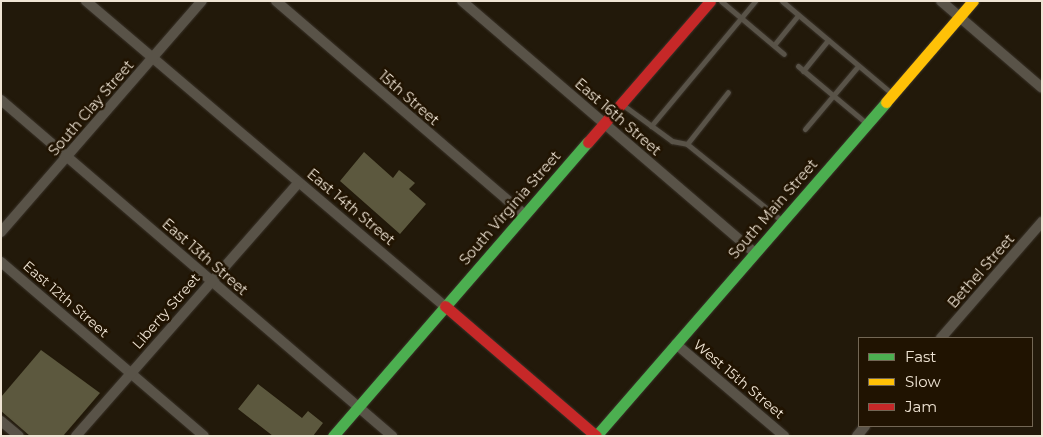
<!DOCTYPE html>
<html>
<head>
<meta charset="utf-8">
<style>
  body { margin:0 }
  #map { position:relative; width:1043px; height:437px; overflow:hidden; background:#22190a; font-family:Montserrat,sans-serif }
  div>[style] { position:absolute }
  .building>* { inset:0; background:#5c583e }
  .roads { filter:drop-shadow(0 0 1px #393229) drop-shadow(0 0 1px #393229) }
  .lane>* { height:5px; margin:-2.5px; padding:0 2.5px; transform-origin:2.5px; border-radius:2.5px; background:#595348 }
  .street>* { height:10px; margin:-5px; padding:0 5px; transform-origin:5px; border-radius:5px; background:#595348 }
  .fast>* { height:11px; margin:-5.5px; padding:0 5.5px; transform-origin:5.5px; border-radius:5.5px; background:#4caf50 }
  .slow>* { height:11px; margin:-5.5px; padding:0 5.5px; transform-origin:5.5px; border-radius:5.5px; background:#ffc107 }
  .jam>* { height:11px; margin:-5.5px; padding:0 5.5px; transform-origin:5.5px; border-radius:5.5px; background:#c62828 }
  span { translate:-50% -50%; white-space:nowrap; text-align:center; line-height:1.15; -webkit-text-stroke:5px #201301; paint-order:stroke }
  .street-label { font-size:14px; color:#efe4d4 }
  .frame { position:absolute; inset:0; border:2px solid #efe4d4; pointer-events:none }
  .legend { position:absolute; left:858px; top:337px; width:175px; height:90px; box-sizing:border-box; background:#201301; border:1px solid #736755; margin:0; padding:6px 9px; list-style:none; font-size:15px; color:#efe4d4 }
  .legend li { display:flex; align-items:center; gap:10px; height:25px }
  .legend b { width:25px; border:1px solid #736755 }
</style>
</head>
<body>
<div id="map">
  <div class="building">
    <div style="clip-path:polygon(364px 152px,393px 178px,399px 170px,415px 183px,409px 189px,426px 204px,400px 234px,340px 181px)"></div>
    <div style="clip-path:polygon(41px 350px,100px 393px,63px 436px,30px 436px,1px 411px,1px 397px)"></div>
    <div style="clip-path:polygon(258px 384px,302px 418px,308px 411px,323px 423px,313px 436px,273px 436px,238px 409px)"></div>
  </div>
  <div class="roads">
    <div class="lane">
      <div style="left:721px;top:1px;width:82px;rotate:40.1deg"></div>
      <div style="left:782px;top:1px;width:141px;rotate:40.1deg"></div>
      <div style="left:774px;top:45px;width:38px;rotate:-51deg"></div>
      <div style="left:798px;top:66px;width:87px;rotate:39.9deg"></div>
      <div style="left:803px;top:71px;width:40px;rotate:-51deg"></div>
      <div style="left:623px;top:105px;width:61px;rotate:36.3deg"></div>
      <div style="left:672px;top:141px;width:15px;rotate:11deg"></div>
      <div style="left:687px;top:144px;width:122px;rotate:39deg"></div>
      <div style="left:651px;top:126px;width:163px;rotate:-50.2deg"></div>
      <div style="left:805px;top:129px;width:82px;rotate:-49.9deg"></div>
      <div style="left:687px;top:144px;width:66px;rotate:-51.7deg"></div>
    </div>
    <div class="street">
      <div style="left:86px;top:1px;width:471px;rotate:40.4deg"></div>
      <div style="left:276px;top:1px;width:328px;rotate:40.7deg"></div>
      <div style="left:462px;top:1px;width:386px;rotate:40.7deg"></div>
      <div style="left:941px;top:1px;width:133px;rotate:40.7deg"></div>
      <div style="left:1px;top:100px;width:516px;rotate:40.67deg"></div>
      <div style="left:1px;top:232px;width:306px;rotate:-49deg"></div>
      <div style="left:1px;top:262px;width:267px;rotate:40.6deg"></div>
      <div style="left:941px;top:338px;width:154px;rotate:-49deg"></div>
      <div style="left:676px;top:344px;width:142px;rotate:40.4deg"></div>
      <div style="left:1px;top:421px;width:23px;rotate:40deg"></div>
      <div style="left:76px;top:436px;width:337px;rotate:-48.7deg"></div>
      <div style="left:857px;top:436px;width:13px;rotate:-51deg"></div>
    </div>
    <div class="fast">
      <div style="left:333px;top:436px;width:389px;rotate:-49.1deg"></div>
      <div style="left:596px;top:436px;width:442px;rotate:-49deg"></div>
    </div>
    <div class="slow">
      <div style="left:886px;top:102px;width:133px;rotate:-49.3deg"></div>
    </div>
    <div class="jam">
      <div style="left:588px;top:142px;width:186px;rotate:-49.1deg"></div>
      <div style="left:445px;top:306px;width:199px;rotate:40.7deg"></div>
    </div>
  </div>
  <div class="street-label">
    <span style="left:409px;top:98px;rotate:41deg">15th Street</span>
    <span style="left:91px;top:108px;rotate:-49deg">South Clay Street</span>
    <span style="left:618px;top:117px;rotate:41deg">East 16th Street</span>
    <span style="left:351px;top:207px;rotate:40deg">East 14th Street</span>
    <span style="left:510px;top:208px;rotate:-49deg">South Virginia Street</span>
    <span style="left:773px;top:209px;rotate:-49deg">South Main Street</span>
    <span style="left:205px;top:257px;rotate:41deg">East 13th Street</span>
    <span style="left:981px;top:271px;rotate:-49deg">Bethel Street</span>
    <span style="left:66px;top:299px;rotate:41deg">East 12th Street</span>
    <span style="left:166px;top:311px;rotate:-49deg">Liberty Street</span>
    <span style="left:739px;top:379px;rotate:40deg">West 15th Street</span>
  </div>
  <div class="frame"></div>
  <ul class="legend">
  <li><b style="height:6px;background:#4caf50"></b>Fast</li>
  <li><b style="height:6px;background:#ffc107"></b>Slow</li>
  <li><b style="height:6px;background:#c62828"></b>Jam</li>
  </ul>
</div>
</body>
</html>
